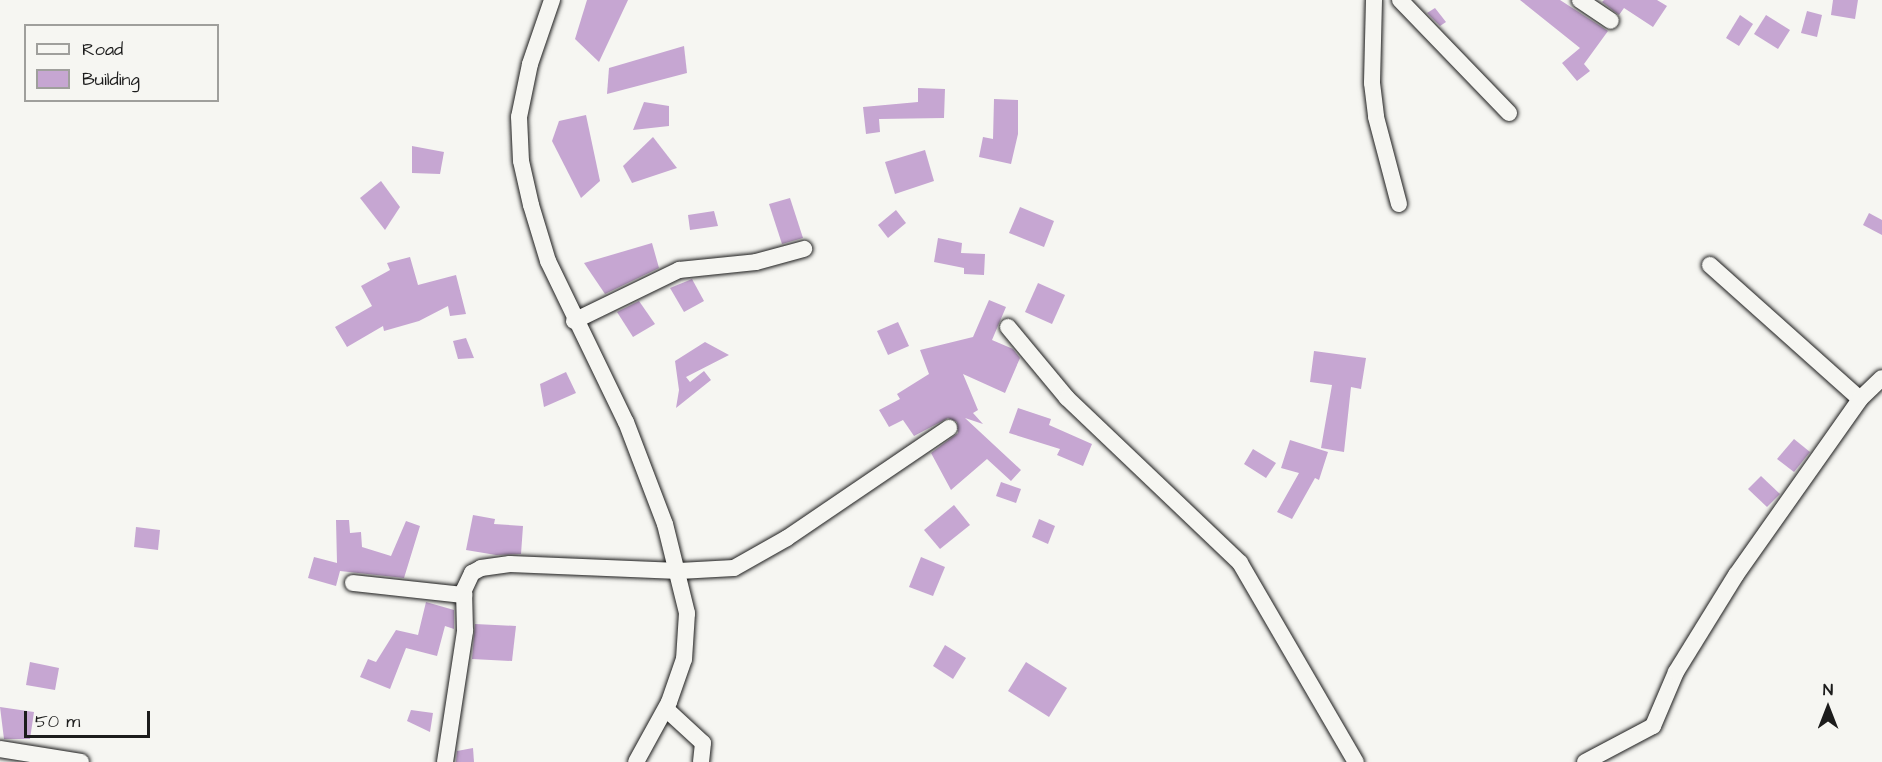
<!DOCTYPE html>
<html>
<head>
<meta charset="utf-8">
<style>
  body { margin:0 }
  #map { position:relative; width:1882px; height:762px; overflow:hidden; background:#f6f6f2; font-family:"Architects Daughter",sans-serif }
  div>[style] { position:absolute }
  .building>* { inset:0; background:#c6a6d2 }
  .roads { filter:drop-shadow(0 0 2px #1c1c1c) drop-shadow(0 0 2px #1c1c1c) }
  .street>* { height:16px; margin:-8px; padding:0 8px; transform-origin:8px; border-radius:8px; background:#f6f6f2 }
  span { translate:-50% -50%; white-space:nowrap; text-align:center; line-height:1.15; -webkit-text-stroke:5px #f6f6f2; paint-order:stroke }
  .legend { position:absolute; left:24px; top:24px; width:195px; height:78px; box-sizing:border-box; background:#f6f6f2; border:2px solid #9f9f9c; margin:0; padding:8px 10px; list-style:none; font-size:18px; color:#1c1c1c }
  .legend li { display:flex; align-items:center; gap:12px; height:30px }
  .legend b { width:30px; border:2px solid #9f9f9c }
  .north { position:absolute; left:1798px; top:678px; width:60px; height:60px; -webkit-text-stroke:4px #f6f6f2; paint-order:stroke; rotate:0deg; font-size:16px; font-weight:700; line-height:24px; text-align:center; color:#1c1c1c }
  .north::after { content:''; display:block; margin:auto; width:21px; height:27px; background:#1c1c1c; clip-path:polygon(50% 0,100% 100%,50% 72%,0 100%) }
  .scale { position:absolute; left:24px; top:711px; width:126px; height:27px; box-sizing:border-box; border:3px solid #1c1c1c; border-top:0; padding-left:8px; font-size:18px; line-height:21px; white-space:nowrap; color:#1c1c1c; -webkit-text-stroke:4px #f6f6f2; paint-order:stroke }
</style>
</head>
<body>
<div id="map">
  <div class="building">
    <div style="clip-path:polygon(587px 0,628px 0,599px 62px,575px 39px)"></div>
    <div style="clip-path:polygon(1520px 0,1560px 0,1608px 31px,1584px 64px,1590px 71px,1577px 81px,1562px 63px,1580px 48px)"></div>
    <div style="clip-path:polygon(1604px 0,1657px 0,1667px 6px,1653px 27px,1624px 8px,1619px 15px,1602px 2px)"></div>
    <div style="clip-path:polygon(1833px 0,1858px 0,1855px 19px,1831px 15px)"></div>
    <div style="clip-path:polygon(1435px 8px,1446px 22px,1440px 26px,1427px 13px)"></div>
    <div style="clip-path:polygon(1807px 11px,1822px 15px,1817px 37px,1801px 33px)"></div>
    <div style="clip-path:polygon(1740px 15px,1753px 24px,1739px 46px,1726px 38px)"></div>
    <div style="clip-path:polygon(1766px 15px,1790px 30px,1778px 49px,1754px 34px)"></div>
    <div style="clip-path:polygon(684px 46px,687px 73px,607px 94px,609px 68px)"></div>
    <div style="clip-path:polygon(918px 88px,945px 89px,944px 118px,879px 119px,880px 132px,866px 134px,863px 107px,918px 102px)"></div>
    <div style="clip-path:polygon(994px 99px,1018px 100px,1018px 134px,1011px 164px,979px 157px,983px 137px,993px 139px)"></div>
    <div style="clip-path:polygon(644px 102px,669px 106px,669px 126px,633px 130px)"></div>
    <div style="clip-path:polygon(586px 115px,600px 181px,581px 198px,552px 141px,559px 121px)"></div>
    <div style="clip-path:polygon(653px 137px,677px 168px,632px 183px,623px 166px)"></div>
    <div style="clip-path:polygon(412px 146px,444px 152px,440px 174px,412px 173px)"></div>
    <div style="clip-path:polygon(925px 150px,934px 181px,895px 194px,885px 162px)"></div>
    <div style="clip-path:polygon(381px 181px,400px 207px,385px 230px,360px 198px)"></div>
    <div style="clip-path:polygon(790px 198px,803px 238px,782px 244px,769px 204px)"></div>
    <div style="clip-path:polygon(1020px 207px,1054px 221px,1044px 247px,1009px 233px)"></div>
    <div style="clip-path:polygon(896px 210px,906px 223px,888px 238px,878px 225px)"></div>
    <div style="clip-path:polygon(714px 211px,718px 226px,690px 230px,688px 215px)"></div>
    <div style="clip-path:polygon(1869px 213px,1882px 220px,1882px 235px,1863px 225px)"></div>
    <div style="clip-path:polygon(938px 238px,962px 243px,961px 253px,985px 254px,984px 275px,964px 274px,964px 268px,934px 262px)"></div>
    <div style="clip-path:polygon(652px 243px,659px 268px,605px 294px,584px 263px)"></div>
    <div style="clip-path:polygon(410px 257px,418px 285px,456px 275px,466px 314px,450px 316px,448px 306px,419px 321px,384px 331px,383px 326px,347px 347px,335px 327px,372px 306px,361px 286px,390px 270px,387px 263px)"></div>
    <div style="clip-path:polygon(692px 279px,704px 301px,684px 312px,670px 288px)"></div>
    <div style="clip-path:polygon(1038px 283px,1065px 295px,1052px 324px,1025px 312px)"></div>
    <div style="clip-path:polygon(989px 300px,1006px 307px,992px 340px,1013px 349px,1020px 358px,1005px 393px,963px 374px,978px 410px,973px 413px,983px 424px,965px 418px,1021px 470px,1011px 481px,987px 459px,951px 490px,931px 453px,958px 433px,957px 422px,948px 418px,914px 436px,903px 420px,889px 427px,879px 410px,900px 399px,897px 394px,929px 374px,920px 350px,973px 337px)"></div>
    <div style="clip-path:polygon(639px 301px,655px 324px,633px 337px,617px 312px)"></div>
    <div style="clip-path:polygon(898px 322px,909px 346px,888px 355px,877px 331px)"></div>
    <div style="clip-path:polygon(466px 338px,474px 358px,458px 359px,453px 341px)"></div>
    <div style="clip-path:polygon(705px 342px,729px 355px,686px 377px,690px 382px,704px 371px,711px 380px,676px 408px,679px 390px,675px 361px)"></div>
    <div style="clip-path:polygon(1314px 351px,1366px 358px,1361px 389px,1351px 387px,1344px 452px,1321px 448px,1332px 385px,1310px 382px)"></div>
    <div style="clip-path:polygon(566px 372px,576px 393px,544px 407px,540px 384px)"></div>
    <div style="clip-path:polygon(1018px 408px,1051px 419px,1049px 425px,1092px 444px,1083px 466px,1057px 455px,1060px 449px,1009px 433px)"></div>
    <div style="clip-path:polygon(1794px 439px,1810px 452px,1794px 472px,1777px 459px)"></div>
    <div style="clip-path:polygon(1290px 440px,1328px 452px,1319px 480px,1315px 478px,1292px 519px,1277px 512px,1299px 473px,1281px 468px)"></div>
    <div style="clip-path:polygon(1253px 449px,1276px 463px,1266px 478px,1244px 464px)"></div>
    <div style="clip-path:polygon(1761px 476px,1780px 494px,1767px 507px,1748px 489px)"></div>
    <div style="clip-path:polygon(1001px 482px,1021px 489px,1016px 503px,996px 496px)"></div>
    <div style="clip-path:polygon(954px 505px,970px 525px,940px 549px,924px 530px)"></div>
    <div style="clip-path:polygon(473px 515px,495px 519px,494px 524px,523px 526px,521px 554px,496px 555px,466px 550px)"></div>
    <div style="clip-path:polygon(1039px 519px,1055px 526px,1048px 544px,1032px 537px)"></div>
    <div style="clip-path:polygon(336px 520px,349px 520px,350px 533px,361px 532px,362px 547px,391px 556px,406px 521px,420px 526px,404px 578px,340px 571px,336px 586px,308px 578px,314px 557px,337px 563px)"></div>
    <div style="clip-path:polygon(136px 527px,160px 530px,158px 550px,134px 547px)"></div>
    <div style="clip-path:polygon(921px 557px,945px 567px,933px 596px,909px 587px)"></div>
    <div style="clip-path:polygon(426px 602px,454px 610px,454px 629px,445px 626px,437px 656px,406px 648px,390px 689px,360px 677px,368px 659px,376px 662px,396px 630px,418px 635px)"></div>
    <div style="clip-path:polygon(475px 624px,516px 626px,512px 661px,472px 659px)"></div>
    <div style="clip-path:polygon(945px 645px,966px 658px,953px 679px,933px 666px)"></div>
    <div style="clip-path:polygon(30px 662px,59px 668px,55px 690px,26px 685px)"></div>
    <div style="clip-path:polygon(1026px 662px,1067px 688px,1049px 717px,1008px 691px)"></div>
    <div style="clip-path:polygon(0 707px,34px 712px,30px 739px,4px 739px)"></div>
    <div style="clip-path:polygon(411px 710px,433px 713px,430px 732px,407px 721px)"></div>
    <div style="clip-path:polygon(473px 748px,474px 762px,456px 762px,457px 751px)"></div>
  </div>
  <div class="roads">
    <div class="street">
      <div style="left:552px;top:0;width:68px;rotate:109deg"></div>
      <div style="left:530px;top:64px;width:54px;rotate:101.7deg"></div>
      <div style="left:519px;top:117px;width:44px;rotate:87.4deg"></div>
      <div style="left:521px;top:161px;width:45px;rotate:77.2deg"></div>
      <div style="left:531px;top:205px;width:59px;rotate:73.1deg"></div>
      <div style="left:548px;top:261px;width:179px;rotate:64.2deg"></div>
      <div style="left:626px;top:422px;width:109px;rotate:69.1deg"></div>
      <div style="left:665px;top:524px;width:92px;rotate:76.1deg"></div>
      <div style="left:687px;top:613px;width:46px;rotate:93.7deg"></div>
      <div style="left:684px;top:659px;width:46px;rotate:109.2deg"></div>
      <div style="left:669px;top:702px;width:68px;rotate:118.8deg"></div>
      <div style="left:1374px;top:0;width:83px;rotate:91.4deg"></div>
      <div style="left:1372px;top:83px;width:34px;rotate:83deg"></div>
      <div style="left:1376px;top:117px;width:90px;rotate:75.2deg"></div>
      <div style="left:1400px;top:0;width:157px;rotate:46deg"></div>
      <div style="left:1580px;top:0;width:37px;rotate:34deg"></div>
      <div style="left:1710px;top:265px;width:201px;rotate:41.8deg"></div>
      <div style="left:574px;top:321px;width:117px;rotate:-25.9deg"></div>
      <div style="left:679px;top:270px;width:77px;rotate:-5.9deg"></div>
      <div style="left:756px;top:262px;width:50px;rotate:-15.2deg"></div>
      <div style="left:1008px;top:327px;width:92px;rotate:50.3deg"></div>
      <div style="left:1067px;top:398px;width:239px;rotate:43.6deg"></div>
      <div style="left:1240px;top:563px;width:230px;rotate:59.8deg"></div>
      <div style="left:353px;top:583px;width:112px;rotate:6.2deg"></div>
      <div style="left:666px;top:709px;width:50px;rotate:42.6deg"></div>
      <div style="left:703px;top:743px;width:19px;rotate:96deg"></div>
      <div style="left:0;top:749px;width:82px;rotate:9.1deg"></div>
      <div style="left:445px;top:762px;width:133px;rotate:-81.3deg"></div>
      <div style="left:465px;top:631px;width:41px;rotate:-91.4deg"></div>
      <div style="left:464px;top:590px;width:19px;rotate:-65deg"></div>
      <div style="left:472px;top:573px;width:10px;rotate:-29deg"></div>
      <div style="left:481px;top:568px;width:29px;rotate:-8deg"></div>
      <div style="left:510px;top:564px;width:169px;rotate:2.4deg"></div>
      <div style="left:679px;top:571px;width:55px;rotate:-3.1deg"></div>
      <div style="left:734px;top:568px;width:61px;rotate:-29.5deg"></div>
      <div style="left:787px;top:538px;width:196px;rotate:-34.2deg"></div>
      <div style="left:1585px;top:762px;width:77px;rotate:-27.9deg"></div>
      <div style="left:1653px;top:726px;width:59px;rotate:-66.9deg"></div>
      <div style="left:1676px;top:672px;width:114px;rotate:-58.3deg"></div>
      <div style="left:1736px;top:575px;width:215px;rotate:-54.8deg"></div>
      <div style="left:1860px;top:399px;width:30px;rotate:-44deg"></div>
    </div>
  </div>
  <ul class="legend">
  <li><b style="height:8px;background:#f6f6f2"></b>Road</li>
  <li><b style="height:16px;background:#c6a6d2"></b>Building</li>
  </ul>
  <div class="north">N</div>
  <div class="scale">50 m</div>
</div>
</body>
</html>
